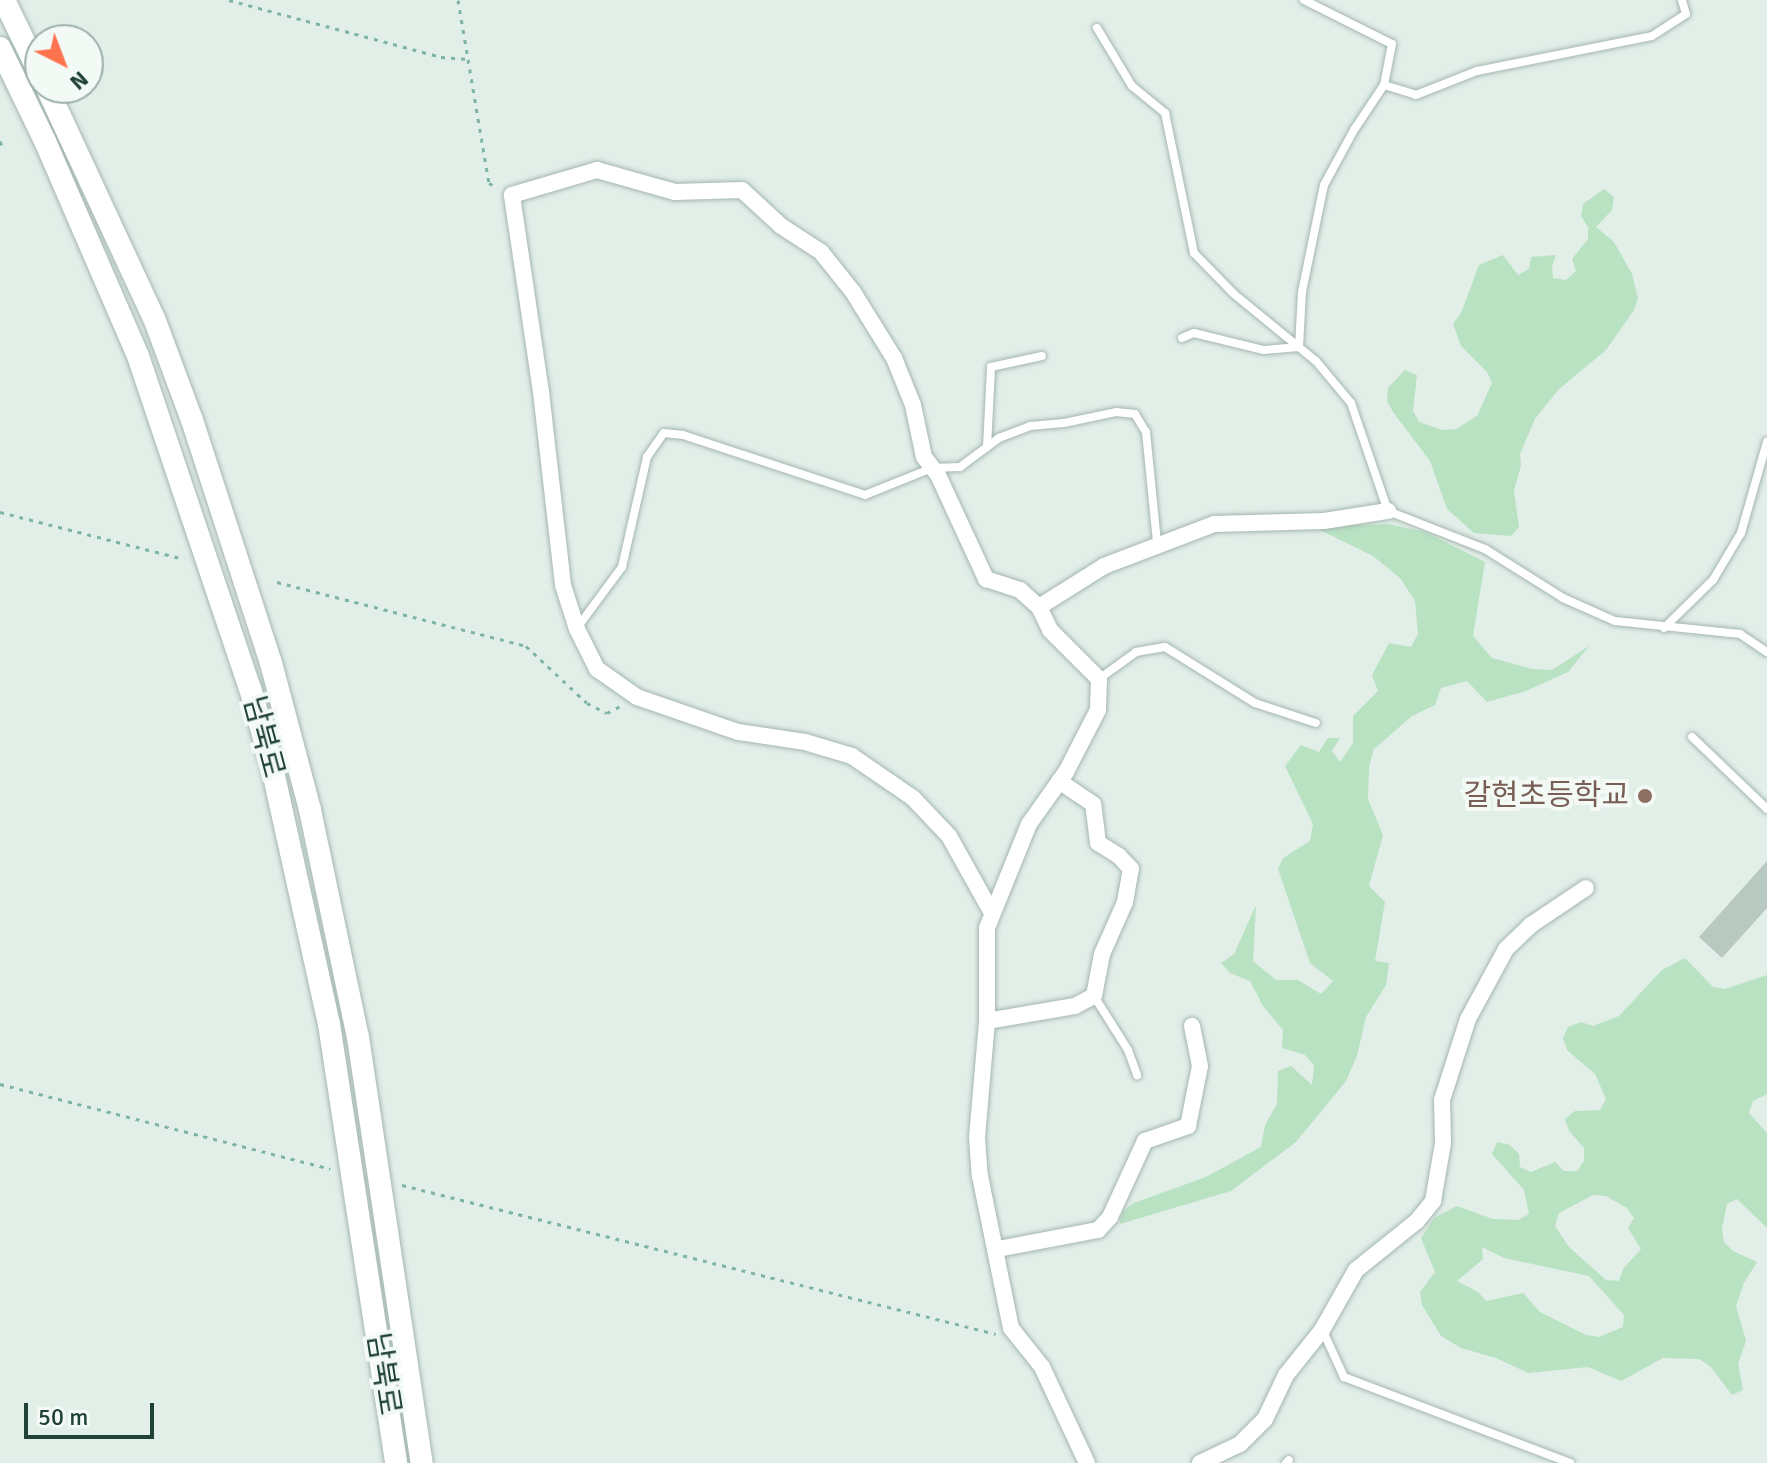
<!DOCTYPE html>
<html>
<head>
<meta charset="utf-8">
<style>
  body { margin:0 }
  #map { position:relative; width:1767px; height:1463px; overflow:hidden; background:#e2eee8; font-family:Signika,"Noto Sans KR",sans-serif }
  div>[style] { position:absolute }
  .green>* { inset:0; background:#b8e2c2 }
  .building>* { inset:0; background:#b7c9c1 }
  .path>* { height:3px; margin-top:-1.5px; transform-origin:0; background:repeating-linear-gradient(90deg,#7eb5a2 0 4px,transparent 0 10px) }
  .roads { filter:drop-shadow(0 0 2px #a4b7af) drop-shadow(0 0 2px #a4b7af) }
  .service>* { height:8px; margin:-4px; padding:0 4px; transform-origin:4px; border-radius:4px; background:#fff }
  .minor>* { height:16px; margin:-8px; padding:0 8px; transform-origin:8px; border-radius:8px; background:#fff }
  .secondary>* { height:22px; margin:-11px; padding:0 11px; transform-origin:11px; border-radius:11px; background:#fff }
  .dots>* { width:22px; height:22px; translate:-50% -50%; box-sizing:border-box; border:4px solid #f3faf6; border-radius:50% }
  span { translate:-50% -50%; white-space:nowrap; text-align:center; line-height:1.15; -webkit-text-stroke:8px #f3faf6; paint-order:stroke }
  .street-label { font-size:30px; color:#1f4137 }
  .education-label { font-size:30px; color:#785e54 }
  .right { translate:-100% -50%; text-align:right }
  .north { position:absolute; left:24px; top:24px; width:80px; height:80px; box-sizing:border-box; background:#f3faf6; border:2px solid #9eb0aa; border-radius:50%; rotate:138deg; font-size:22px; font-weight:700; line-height:32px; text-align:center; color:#1f4137 }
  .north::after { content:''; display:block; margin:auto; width:28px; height:36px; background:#ff734f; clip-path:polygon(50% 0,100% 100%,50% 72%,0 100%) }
  .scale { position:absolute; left:24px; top:1403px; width:130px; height:36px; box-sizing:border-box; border:4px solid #1f4137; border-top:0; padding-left:10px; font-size:24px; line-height:28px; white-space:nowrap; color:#1f4137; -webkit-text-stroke:6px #f3faf6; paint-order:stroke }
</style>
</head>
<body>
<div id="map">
  <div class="green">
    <div style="clip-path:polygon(1604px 189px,1614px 197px,1612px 210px,1596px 227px,1614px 242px,1632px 274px,1638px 298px,1634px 310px,1606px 350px,1559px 389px,1535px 419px,1520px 454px,1521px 466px,1514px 490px,1519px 527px,1511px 536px,1474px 533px,1447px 509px,1430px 461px,1393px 412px,1387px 401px,1388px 388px,1405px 370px,1417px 375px,1413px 411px,1419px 422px,1443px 430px,1456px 429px,1477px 416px,1492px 383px,1487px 372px,1461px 346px,1453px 324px,1461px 313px,1479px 265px,1503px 255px,1518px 275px,1529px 269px,1531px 257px,1556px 255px,1552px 266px,1553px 278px,1566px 280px,1576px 271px,1572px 259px,1588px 239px,1588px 227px,1581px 216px,1583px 204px)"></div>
    <div style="clip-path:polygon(1388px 524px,1425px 532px,1485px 562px,1473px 636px,1492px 658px,1532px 669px,1552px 670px,1589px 646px,1568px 672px,1526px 691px,1487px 702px,1467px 681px,1441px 688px,1435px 705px,1412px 716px,1374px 749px,1369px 767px,1368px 799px,1383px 835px,1369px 886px,1385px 902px,1375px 961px,1389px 963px,1386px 985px,1366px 1017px,1357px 1056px,1346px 1081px,1296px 1142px,1231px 1191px,1120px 1224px,1122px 1212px,1134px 1203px,1206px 1177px,1261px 1147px,1265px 1125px,1277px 1104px,1278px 1071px,1291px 1066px,1312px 1085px,1314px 1065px,1305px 1055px,1282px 1048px,1283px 1030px,1263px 1006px,1250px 981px,1230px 973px,1221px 963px,1234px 954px,1256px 905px,1253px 961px,1276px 980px,1298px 980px,1321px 994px,1333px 981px,1310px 963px,1278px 869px,1283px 858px,1310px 841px,1313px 824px,1285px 766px,1301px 745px,1319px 752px,1328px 738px,1340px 738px,1332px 751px,1340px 762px,1353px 743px,1353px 716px,1378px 691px,1372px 675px,1389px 643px,1411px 647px,1418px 634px,1415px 601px,1400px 578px,1373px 556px,1314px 527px)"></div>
    <div style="clip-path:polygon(evenodd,1685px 958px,1713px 987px,1725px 989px,1767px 975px,1767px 1094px,1753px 1101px,1749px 1113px,1767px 1133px,1767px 1228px,1737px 1199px,1727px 1204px,1722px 1229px,1724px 1242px,1733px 1251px,1757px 1262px,1744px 1283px,1736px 1306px,1746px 1341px,1738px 1364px,1743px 1390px,1732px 1395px,1710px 1366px,1699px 1359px,1663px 1358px,1621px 1381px,1588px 1367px,1528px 1373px,1496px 1358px,1461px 1348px,1441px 1336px,1422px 1305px,1420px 1292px,1435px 1272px,1421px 1238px,1434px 1218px,1457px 1206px,1493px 1219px,1518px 1220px,1529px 1214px,1524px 1190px,1492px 1154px,1497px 1142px,1510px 1145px,1519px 1154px,1520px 1167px,1531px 1172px,1555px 1162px,1564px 1171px,1577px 1171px,1584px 1161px,1584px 1148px,1569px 1131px,1565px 1119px,1575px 1111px,1600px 1110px,1606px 1099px,1595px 1074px,1567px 1050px,1563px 1038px,1568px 1027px,1581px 1022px,1593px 1026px,1619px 1016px,1662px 970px,1685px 958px,1593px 1195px,1606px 1196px,1627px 1208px,1634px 1218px,1628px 1228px,1641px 1249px,1623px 1269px,1619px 1281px,1606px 1280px,1569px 1247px,1555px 1226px,1559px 1213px,1593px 1195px,1685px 958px,1482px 1247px,1504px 1258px,1589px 1276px,1624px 1315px,1623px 1327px,1599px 1337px,1586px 1335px,1540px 1312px,1523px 1293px,1486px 1301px,1478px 1292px,1457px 1281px,1483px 1259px,1482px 1247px)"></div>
  </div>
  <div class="building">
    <div style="clip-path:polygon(1767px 861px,1767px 908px,1722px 958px,1699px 937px)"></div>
  </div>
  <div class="path">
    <div style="left:229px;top:0;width:220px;rotate:15deg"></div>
    <div style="left:441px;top:57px;width:27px;rotate:4deg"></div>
    <div style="left:458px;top:0;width:186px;rotate:80.4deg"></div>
    <div style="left:489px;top:183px;width:10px;rotate:29deg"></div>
    <div style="left:0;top:141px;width:8px;rotate:67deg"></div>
    <div style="left:0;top:512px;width:190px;rotate:14.3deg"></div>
    <div style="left:277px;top:582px;width:257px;rotate:14.4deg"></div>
    <div style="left:526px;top:646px;width:83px;rotate:43.1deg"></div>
    <div style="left:587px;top:703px;width:22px;rotate:27deg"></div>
    <div style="left:607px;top:713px;width:15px;rotate:-28deg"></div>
    <div style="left:0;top:1084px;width:341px;rotate:14.4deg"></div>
    <div style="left:402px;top:1185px;width:612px;rotate:14.08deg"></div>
  </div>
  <div class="roads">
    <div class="service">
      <div style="left:1304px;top:0;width:98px;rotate:26.6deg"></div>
      <div style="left:1392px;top:44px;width:42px;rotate:101deg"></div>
      <div style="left:1384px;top:85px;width:34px;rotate:17deg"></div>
      <div style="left:1416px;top:95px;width:66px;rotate:-21.5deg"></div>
      <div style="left:1477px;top:71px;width:178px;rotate:-11.3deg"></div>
      <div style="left:1652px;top:36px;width:40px;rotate:-32.9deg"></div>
      <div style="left:1686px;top:14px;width:15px;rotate:-106deg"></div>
      <div style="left:1097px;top:28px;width:68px;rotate:58.9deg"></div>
      <div style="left:1132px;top:86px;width:43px;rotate:39.3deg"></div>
      <div style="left:1165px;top:113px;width:143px;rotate:78.3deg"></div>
      <div style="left:1194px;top:253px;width:57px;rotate:45.7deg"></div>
      <div style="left:1234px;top:294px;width:106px;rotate:39.3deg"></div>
      <div style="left:1316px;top:361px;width:55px;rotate:50.2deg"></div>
      <div style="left:1351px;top:403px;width:114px;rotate:71.1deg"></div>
      <div style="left:1388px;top:511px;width:104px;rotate:21.4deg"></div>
      <div style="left:1485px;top:549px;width:92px;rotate:32.1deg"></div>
      <div style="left:1563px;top:598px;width:57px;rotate:23.9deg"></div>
      <div style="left:1615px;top:621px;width:126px;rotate:5.9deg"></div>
      <div style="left:1740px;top:634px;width:32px;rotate:34deg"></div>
      <div style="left:1182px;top:338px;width:13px;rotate:-23deg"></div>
      <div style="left:1194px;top:333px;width:72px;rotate:13.7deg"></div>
      <div style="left:1264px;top:350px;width:35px;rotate:-5deg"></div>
      <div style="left:1299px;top:347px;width:55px;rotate:-86.9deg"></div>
      <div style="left:1302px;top:292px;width:109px;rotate:-78.4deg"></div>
      <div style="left:1324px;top:185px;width:63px;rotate:-61.4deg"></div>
      <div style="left:1354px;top:130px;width:54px;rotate:-56.3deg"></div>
      <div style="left:987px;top:447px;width:80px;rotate:-87.1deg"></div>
      <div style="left:991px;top:367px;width:52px;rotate:-12.2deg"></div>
      <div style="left:577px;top:628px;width:76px;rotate:-53.6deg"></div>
      <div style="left:622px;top:567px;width:113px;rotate:-77.2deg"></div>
      <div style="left:647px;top:457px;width:29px;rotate:-55deg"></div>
      <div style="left:664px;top:433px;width:19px;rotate:6deg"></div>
      <div style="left:683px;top:435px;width:192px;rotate:18.2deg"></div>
      <div style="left:865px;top:495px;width:72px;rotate:-21.9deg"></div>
      <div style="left:932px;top:468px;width:28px;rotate:-2deg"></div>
      <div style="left:960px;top:467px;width:49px;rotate:-36.6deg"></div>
      <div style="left:999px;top:438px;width:33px;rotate:-21deg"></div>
      <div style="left:1030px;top:426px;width:34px;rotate:-5deg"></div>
      <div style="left:1064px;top:423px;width:53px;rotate:-11.9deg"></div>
      <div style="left:1116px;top:412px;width:19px;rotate:6deg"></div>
      <div style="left:1135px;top:414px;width:21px;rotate:59deg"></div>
      <div style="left:1146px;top:432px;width:112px;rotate:84.3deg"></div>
      <div style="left:1664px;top:628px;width:69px;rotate:-44.4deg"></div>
      <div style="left:1713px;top:580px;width:55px;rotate:-59.2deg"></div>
      <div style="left:1741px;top:533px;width:95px;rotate:-74.1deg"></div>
      <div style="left:1099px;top:679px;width:46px;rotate:-36.1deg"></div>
      <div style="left:1136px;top:652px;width:29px;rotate:-10deg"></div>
      <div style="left:1165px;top:647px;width:106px;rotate:31.9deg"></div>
      <div style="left:1255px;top:703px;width:64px;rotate:18.2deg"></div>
      <div style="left:1692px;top:737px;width:104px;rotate:43.8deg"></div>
      <div style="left:1094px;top:996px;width:64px;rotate:57.8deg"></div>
      <div style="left:1128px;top:1050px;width:27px;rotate:70deg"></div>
      <div style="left:1323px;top:1331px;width:51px;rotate:65.5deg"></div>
      <div style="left:1344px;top:1377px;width:242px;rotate:20.8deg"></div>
      <div style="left:1286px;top:1463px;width:4px;rotate:-45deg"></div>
    </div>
    <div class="minor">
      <div style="left:1039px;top:607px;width:77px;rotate:-32.2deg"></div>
      <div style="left:1104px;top:566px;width:118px;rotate:-20.9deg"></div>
      <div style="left:1214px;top:524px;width:110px;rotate:-1.6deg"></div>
      <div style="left:1324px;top:521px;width:65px;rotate:-8.9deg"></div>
      <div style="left:992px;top:913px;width:88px;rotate:-119.2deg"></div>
      <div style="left:949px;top:836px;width:52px;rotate:-133.5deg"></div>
      <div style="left:913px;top:798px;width:74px;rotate:-145.5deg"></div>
      <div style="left:852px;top:756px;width:49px;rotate:-163.4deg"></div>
      <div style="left:805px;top:742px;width:68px;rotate:-171.5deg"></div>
      <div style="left:738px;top:732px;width:107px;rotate:-160.9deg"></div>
      <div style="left:637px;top:697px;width:49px;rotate:-145deg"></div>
      <div style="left:597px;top:669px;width:45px;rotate:-116.6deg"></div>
      <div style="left:577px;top:629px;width:46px;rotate:-107.7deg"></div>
      <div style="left:563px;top:585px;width:194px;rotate:-96.5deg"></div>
      <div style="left:541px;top:392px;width:199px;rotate:-98.4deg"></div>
      <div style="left:512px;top:195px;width:89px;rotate:-16.4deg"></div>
      <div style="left:597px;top:170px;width:81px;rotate:15.8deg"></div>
      <div style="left:675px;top:192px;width:67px;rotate:-1.7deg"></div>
      <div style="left:742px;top:190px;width:53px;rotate:42.7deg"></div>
      <div style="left:781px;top:226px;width:48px;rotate:33deg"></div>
      <div style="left:821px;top:252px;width:51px;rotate:51.3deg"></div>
      <div style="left:853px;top:292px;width:78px;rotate:58.2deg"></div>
      <div style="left:894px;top:358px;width:51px;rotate:68deg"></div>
      <div style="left:913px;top:405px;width:53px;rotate:78.1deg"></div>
      <div style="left:924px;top:457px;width:23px;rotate:52deg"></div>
      <div style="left:938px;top:475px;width:115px;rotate:65.2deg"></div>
      <div style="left:986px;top:579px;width:36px;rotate:18deg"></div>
      <div style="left:1020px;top:590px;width:25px;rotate:42deg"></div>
      <div style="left:1039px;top:607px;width:25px;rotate:64deg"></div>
      <div style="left:1050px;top:630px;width:69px;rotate:45deg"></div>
      <div style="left:1099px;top:679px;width:31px;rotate:92deg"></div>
      <div style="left:1098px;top:710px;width:70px;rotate:117.3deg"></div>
      <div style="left:1066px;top:772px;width:64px;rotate:125.4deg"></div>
      <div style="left:1029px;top:824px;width:112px;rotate:112deg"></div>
      <div style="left:987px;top:928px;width:93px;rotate:90deg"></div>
      <div style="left:987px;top:1021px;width:116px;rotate:94.9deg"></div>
      <div style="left:977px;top:1137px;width:39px;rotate:86deg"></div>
      <div style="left:980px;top:1176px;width:155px;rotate:78.5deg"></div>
      <div style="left:1011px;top:1328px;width:50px;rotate:51.5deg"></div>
      <div style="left:1042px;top:1367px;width:106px;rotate:64.9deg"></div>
      <div style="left:987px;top:1021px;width:89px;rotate:-9.7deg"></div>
      <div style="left:1075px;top:1006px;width:21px;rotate:-28deg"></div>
      <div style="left:1094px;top:996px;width:43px;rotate:-79.2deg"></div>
      <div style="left:1102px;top:954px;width:57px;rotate:-66.1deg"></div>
      <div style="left:1125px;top:902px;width:34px;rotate:-80deg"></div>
      <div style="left:1131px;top:869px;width:18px;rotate:-133deg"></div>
      <div style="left:1119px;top:856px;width:25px;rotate:-148deg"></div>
      <div style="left:1098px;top:843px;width:39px;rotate:-97deg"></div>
      <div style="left:1093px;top:804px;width:41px;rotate:-145.9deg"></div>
      <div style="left:998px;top:1249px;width:102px;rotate:-10.8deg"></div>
      <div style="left:1098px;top:1230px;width:18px;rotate:-47deg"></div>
      <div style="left:1110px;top:1217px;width:84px;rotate:-65.3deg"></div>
      <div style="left:1145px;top:1141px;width:46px;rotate:-19.2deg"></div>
      <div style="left:1188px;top:1126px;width:61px;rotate:-78.7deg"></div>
      <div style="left:1200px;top:1066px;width:41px;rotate:-101.3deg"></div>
      <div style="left:1200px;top:1463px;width:44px;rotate:-25.4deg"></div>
      <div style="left:1240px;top:1444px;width:35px;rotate:-45deg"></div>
      <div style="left:1265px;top:1419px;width:49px;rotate:-64.5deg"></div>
      <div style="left:1286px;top:1375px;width:58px;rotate:-51.3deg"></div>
      <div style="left:1322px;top:1330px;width:69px;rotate:-60.5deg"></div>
      <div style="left:1356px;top:1270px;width:78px;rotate:-38.8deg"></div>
      <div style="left:1417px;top:1221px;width:26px;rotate:-51deg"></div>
      <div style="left:1433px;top:1201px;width:59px;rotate:-80.2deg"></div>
      <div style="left:1443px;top:1143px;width:43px;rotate:-91.3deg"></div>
      <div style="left:1442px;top:1100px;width:85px;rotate:-72.2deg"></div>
      <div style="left:1468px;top:1019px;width:80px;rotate:-61.5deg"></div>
      <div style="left:1506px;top:949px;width:35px;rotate:-44deg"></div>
      <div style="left:1531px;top:925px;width:66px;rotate:-33.9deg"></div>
    </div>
    <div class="secondary">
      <div style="left:4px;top:0;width:82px;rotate:64.1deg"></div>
      <div style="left:0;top:48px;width:103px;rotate:64.2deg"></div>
      <div style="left:45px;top:141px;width:234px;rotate:66.6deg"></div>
      <div style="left:138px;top:356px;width:350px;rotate:71.4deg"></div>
      <div style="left:250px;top:688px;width:82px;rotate:74.4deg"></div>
      <div style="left:272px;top:767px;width:263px;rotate:77.5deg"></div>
      <div style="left:329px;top:1024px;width:444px;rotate:81.3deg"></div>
      <div style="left:47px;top:88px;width:254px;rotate:65.1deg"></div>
      <div style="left:154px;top:318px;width:109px;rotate:69.6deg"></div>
      <div style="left:192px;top:420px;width:256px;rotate:72deg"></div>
      <div style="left:271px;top:663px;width:152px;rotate:75.1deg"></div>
      <div style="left:310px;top:810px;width:232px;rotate:78.1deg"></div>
      <div style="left:358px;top:1037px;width:431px;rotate:81.5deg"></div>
    </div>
  </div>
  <div class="dots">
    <div style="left:1645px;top:796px;background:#8d6e63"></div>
  </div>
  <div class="street-label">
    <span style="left:263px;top:737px;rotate:75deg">남북로</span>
    <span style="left:383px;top:1374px;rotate:81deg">남북로</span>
  </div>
  <div class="education-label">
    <span class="right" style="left:1629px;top:796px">갈현초등학교</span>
  </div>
  <div class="north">N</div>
  <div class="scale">50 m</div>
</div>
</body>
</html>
